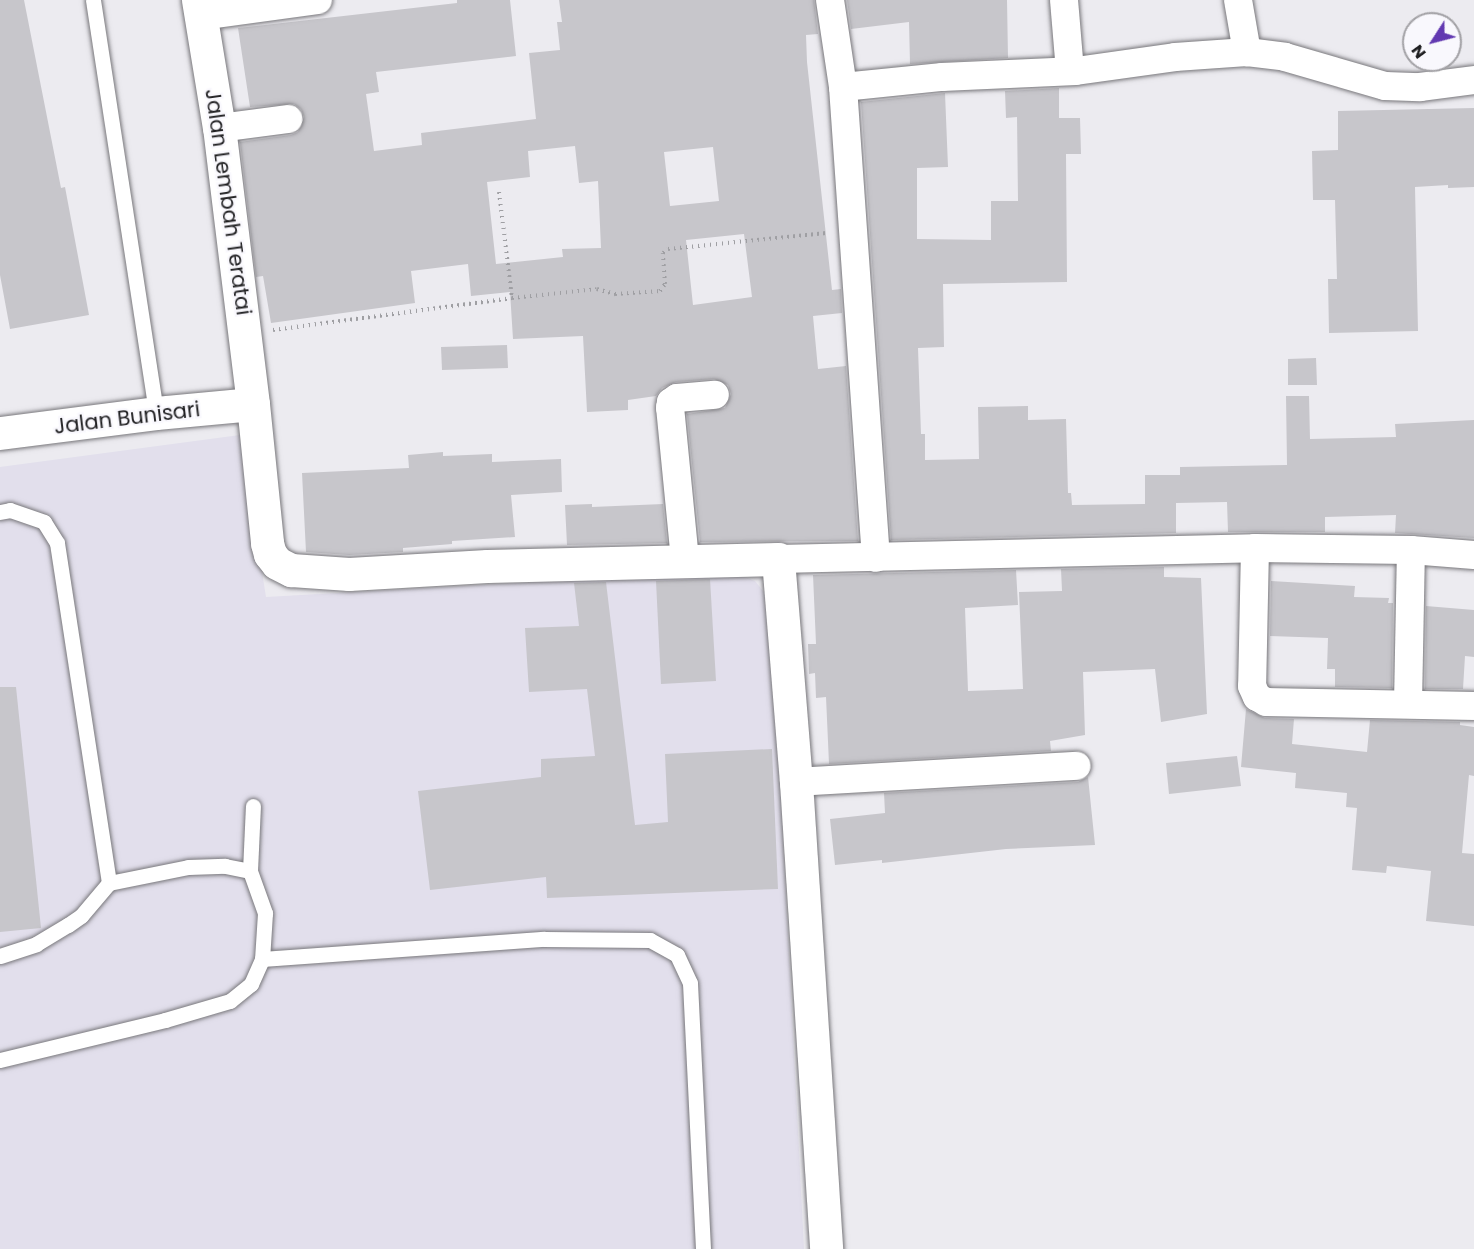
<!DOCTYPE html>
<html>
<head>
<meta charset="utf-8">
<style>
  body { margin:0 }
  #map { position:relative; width:1474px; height:1249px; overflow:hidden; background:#ecebf0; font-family:Poppins,sans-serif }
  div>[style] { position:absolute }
  .built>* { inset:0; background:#e2dfec }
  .building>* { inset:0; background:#c7c6cb }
  .path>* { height:4px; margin-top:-2px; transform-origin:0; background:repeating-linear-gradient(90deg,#9f9fa3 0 1.5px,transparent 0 6px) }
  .roads { filter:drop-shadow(0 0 2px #78777b) drop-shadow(0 0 2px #78777b) }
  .service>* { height:15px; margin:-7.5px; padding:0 7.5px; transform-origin:7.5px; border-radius:7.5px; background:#fff }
  .minor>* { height:28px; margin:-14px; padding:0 14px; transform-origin:14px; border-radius:14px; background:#fff }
  .tertiary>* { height:33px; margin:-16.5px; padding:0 16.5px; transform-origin:16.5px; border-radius:16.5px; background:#fff }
  .secondary>* { height:33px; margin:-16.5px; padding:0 16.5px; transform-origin:16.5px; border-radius:16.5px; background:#fff }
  span { translate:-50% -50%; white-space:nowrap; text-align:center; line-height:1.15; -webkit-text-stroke:4.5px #f9f8fd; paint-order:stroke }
  .street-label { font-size:21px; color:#1f1f21 }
  .north { position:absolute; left:1402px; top:12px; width:60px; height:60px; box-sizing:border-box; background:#f9f8fd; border:2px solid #a2a1a5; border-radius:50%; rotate:234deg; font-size:16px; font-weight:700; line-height:24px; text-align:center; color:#1f1f21 }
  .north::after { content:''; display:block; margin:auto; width:21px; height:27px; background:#6239b1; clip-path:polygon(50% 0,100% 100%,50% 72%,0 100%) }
</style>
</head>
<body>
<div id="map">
  <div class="built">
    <div style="clip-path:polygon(240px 435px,266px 597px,731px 571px,755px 581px,767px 596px,778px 738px,804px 1249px,0 1249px,0 467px)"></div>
  </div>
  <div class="building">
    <div style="clip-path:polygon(0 0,24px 0,61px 188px,65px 187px,89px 315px,10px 329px,0 275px)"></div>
    <div style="clip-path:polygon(evenodd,457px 0,510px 0,516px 56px,376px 72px,379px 92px,366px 94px,374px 151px,422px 145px,421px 133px,536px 119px,529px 53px,560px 50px,557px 22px,562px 22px,559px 0,814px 0,818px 34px,806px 35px,807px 62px,832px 290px,841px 289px,842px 313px,813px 316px,818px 369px,846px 366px,858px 541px,700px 542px,687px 414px,725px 408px,731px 394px,728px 385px,714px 379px,676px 382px,662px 388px,656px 396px,628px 400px,628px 410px,587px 412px,583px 336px,513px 339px,510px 292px,471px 296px,468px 264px,411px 271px,415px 303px,271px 323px,263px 276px,256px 277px,240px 142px,291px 135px,298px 132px,304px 117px,301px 109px,294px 104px,250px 107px,238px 28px,457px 3px,457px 0,575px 146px,579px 183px,598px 181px,601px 248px,562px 249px,563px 257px,496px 264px,487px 182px,530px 177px,528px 151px,575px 146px,457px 0,713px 147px,719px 201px,670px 206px,664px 152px,713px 147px,457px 0,744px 234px,752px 297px,693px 305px,686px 240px,744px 234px)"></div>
    <div style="clip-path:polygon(847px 0,1007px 0,1008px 58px,910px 64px,909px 22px,851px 29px)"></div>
    <div style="clip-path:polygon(1059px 88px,1059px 118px,1080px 118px,1081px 154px,1066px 154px,1067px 282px,943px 284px,944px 347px,918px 348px,921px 434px,925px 434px,925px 460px,979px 459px,978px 407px,1028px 406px,1028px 420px,1066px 419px,1068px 493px,1071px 493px,1072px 505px,1145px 504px,1145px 475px,1180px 475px,1180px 467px,1287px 465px,1286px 396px,1309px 396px,1310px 439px,1396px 437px,1395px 424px,1474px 420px,1474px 538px,1395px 533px,1396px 515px,1325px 517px,1325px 532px,1228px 532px,1227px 502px,1176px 503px,1176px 533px,891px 540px,861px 102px,945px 93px,948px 167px,917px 168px,917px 239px,991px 240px,991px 201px,1018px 201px,1017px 117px,1006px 118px,1005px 91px)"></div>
    <div style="clip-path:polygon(1474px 108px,1474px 187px,1448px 188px,1448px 185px,1415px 187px,1418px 331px,1329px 333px,1328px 279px,1337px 279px,1335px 200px,1313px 200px,1312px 151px,1338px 150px,1338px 111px)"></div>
    <div style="clip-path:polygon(507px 345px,508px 368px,442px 370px,441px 347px)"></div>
    <div style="clip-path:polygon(1316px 358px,1317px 385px,1288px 385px,1288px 359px)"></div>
    <div style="clip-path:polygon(443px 452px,443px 456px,492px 454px,492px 462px,561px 459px,562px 492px,511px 495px,515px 537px,452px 541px,452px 544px,403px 548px,403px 552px,349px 555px,306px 552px,302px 473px,409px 468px,408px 455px)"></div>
    <div style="clip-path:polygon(592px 504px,592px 507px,663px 504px,667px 543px,567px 545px,565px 505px)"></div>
    <div style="clip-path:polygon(1164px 567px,1164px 577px,1201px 578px,1207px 714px,1161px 722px,1155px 669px,1083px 672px,1085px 735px,1050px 741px,1051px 751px,829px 764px,826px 697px,816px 698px,815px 673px,809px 674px,808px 644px,816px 644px,813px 575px,1016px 570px,1018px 605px,965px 608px,968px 691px,1023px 689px,1019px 592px,1062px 591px,1061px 569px)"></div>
    <div style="clip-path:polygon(710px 579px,716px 681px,661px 684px,656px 581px)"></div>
    <div style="clip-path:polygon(1271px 581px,1355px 586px,1354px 597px,1389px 598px,1388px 603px,1393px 603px,1392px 688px,1335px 687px,1335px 669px,1327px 669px,1328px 638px,1270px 636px)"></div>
    <div style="clip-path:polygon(606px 582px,635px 825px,668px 822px,665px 754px,772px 749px,778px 889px,547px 898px,546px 877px,430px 890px,418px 791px,541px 777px,541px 759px,595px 756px,587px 689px,529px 692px,525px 628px,579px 626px,574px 583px)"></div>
    <div style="clip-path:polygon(1426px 606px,1474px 610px,1474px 657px,1465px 656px,1463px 689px,1425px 689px)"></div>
    <div style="clip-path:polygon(0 687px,16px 687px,41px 928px,0 932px)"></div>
    <div style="clip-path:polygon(1246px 709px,1265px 718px,1294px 719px,1292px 744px,1367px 752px,1370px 720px,1460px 722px,1460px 725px,1474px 727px,1474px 776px,1469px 775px,1462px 853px,1474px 854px,1474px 926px,1426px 921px,1431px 871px,1387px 866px,1386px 873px,1352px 870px,1357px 808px,1346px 807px,1347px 793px,1295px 788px,1296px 773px,1241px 767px)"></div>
    <div style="clip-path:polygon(1237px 756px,1241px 786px,1169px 794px,1166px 763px)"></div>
    <div style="clip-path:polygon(1088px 777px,1095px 845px,1006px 849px,882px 863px,882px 860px,835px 865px,830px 819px,885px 813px,884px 793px,1078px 782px)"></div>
  </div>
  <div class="path">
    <div style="left:499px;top:192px;width:107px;rotate:83deg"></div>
    <div style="left:273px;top:330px;width:241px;rotate:-7.6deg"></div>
    <div style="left:512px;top:298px;width:85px;rotate:-6deg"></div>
    <div style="left:597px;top:289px;width:19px;rotate:16deg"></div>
    <div style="left:615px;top:294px;width:45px;rotate:-3.8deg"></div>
    <div style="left:660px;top:291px;width:9px;rotate:-54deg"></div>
    <div style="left:665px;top:284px;width:31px;rotate:-94deg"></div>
    <div style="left:663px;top:253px;width:6px;rotate:-39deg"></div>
    <div style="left:668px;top:249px;width:159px;rotate:-5.8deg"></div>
  </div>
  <div class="roads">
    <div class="service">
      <div style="left:93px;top:0;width:418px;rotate:81.3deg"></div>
      <div style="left:0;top:512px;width:10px;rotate:-11deg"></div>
      <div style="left:10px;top:510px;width:36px;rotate:19deg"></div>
      <div style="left:44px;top:522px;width:25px;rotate:58deg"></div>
      <div style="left:57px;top:543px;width:344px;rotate:81.3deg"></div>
      <div style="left:250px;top:871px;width:65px;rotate:-87.4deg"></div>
      <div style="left:0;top:956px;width:38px;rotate:-18deg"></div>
      <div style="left:36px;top:944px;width:37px;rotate:-31deg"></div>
      <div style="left:68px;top:925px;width:16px;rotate:-35deg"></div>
      <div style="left:81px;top:916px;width:43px;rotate:-49.7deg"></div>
      <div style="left:109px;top:883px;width:81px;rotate:-11.4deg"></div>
      <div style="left:188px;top:867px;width:37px;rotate:-2deg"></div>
      <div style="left:225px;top:866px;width:25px;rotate:11deg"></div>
      <div style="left:250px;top:871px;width:45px;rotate:70.3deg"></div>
      <div style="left:265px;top:913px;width:46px;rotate:93.7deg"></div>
      <div style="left:0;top:1060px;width:170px;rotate:-13.6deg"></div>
      <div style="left:165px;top:1020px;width:68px;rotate:-16.3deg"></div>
      <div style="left:230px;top:1001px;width:27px;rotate:-39deg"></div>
      <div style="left:251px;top:984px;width:27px;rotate:-66deg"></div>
      <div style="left:262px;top:959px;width:283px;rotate:-4.1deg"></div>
      <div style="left:544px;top:939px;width:106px;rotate:0.5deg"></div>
      <div style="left:650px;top:940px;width:31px;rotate:29deg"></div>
      <div style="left:677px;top:955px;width:31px;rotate:65deg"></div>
      <div style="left:690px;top:983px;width:266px;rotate:87.2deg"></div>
    </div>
    <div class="minor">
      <div style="left:830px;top:0;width:88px;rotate:81.5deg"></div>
      <div style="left:843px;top:87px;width:472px;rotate:86deg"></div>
      <div style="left:1064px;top:0;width:71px;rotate:85.2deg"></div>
      <div style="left:1238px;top:0;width:53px;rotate:80.2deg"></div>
      <div style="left:201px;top:16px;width:118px;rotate:-7.8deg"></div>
      <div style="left:843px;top:87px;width:100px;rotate:-5.8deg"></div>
      <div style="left:942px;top:77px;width:134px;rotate:-2.6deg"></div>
      <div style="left:1076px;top:71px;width:100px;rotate:-8deg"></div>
      <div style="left:1175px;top:57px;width:72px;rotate:-4deg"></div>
      <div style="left:1247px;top:52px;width:38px;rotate:7deg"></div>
      <div style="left:1285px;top:57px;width:104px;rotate:16.2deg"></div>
      <div style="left:1385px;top:86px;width:35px;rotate:2deg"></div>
      <div style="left:1420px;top:87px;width:54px;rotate:-7.4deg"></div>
      <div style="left:219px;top:128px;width:70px;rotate:-7.4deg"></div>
      <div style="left:1255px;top:548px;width:138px;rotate:91.2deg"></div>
      <div style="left:1252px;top:686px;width:12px;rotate:66deg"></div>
      <div style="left:1257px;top:697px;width:10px;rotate:29deg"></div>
      <div style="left:1266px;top:702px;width:208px;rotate:1.1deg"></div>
      <div style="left:778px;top:559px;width:477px;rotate:-1.3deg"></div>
      <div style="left:1255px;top:548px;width:156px;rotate:0.7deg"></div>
      <div style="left:1411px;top:550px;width:63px;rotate:4.5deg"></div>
      <div style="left:685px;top:560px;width:153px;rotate:-95.6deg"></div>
      <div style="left:670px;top:408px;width:6px;rotate:-81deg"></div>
      <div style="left:671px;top:402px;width:7px;rotate:-34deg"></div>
      <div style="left:677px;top:398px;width:38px;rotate:-5deg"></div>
      <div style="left:1408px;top:704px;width:154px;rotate:-88.9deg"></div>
      <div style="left:796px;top:782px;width:281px;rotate:-3.3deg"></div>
    </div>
    <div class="tertiary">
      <div style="left:253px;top:404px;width:140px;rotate:84.2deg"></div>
      <div style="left:267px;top:543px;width:11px;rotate:75deg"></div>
      <div style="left:270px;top:554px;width:11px;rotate:52deg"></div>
      <div style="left:277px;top:563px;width:16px;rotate:27deg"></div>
      <div style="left:291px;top:570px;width:58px;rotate:3.9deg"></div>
      <div style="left:349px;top:574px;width:138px;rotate:-3.3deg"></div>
      <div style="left:487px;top:566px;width:291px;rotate:-1.4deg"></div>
      <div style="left:778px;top:559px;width:224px;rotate:85.4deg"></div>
      <div style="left:796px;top:782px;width:468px;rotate:86.3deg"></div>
    </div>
    <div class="secondary">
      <div style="left:0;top:433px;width:157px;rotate:-7.3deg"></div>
      <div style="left:156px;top:413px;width:97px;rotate:-5.3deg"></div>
      <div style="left:253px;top:404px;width:278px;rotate:-97deg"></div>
      <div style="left:219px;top:128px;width:130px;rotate:-99.3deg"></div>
    </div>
  </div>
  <div class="street-label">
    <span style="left:228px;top:202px;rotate:82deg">Jalan Lembah Teratai</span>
    <span style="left:127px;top:418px;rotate:-7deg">Jalan Bunisari</span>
  </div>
  <div class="north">N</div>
</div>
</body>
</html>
